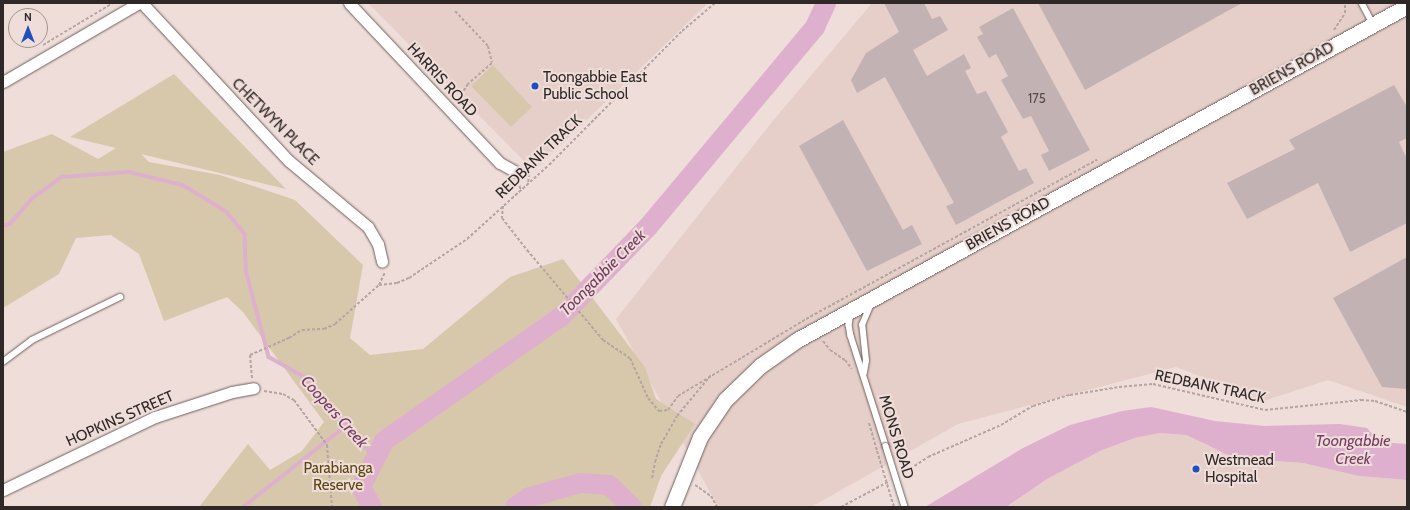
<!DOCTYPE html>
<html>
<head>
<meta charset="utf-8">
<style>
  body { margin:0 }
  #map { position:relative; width:1410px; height:510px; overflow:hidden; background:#eeddd9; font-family:Cabin,sans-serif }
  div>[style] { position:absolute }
  .built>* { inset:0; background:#e7cfc9 }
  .green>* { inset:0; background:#d7c8ab }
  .water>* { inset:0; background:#dfb0cd }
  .stream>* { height:3.5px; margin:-1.75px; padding:0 1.75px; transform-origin:1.75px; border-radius:1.75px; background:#dfb0cd }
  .river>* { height:20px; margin:-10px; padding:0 10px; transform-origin:10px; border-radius:10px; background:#dfb0cd }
  .building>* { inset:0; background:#c2b2b4 }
  .path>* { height:2px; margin-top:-1px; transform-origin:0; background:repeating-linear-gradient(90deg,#b3a5a2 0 3px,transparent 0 5px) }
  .roads { filter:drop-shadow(0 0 1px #6e5f5c) drop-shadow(0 0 1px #6e5f5c) }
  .lane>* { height:5.5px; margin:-2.75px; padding:0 2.75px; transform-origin:2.75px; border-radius:2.75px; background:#fff }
  .street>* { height:11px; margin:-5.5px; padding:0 5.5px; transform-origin:5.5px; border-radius:5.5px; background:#fff }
  .secondary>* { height:15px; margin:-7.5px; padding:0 7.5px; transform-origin:7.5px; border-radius:7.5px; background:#fff }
  .path-bridge>* { height:2px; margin-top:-1px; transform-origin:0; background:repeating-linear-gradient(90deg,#b3a5a2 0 3px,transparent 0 5px) }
  .bridges { filter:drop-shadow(0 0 1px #6e5f5c) drop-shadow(0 0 1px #6e5f5c) }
  .lane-bridge>* { height:5.5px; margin:-2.75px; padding:0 2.75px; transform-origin:2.75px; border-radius:2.75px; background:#fff }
  .dots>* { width:11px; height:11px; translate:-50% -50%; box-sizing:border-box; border:2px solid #eeddd9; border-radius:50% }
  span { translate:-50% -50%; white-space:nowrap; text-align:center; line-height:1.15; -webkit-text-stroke:4px #eeddd9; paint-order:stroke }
  .number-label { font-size:13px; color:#534a4a }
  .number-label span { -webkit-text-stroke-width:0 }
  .street-label { font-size:15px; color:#2e2826 }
  .poi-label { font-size:15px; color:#2e2826 }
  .left { translate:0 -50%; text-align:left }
  .park-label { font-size:15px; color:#5c450d }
  .water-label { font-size:16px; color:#763c63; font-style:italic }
  .frame { position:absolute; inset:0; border:4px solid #2e2826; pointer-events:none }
  .north { position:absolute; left:8px; top:8px; width:40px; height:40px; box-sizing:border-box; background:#eeddd9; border:1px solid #a19591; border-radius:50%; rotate:0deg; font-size:11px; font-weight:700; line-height:16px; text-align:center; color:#2e2826 }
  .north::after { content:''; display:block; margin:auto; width:14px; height:18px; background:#1f50bd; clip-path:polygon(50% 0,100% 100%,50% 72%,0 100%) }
</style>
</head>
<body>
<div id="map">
  <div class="built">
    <div style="clip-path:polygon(368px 3px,708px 3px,534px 171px)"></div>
    <div style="clip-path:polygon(872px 3px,1407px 3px,1407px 407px,1328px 380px,1264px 401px,1176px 367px,958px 424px,811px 507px,718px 507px,616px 319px,772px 122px)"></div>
    <div style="clip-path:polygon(1160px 433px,1186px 435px,1210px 447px,1266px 461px,1303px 463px,1359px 476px,1407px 480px,1407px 507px,1006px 507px,1047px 479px,1102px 450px,1135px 438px)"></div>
  </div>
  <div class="green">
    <div style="clip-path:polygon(493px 65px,532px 107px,511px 127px,471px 86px)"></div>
    <div style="clip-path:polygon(174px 74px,286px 189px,141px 154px,149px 162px,220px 175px,295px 200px,363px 265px,350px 338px,370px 355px,423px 349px,510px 277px,563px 259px,645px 367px,656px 399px,695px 424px,661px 476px,650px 507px,199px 507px,248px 444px,270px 470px,302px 451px,324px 422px,243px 312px,227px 297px,164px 321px,139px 254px,111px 235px,76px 238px,59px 274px,3px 308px,3px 152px,52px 134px,98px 159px,116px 148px,70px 137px)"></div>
  </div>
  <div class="water">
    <div style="clip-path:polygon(1151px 407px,1215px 421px,1265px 426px,1340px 424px,1367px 428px,1379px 442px,1407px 444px,1407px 480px,1359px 476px,1303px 463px,1245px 459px,1226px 454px,1186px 435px,1160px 433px,1135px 438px,1102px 450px,1047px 479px,1006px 507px,925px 507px,1023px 448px,1070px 425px,1122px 411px)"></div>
  </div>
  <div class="stream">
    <div style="left:3px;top:226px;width:7px;rotate:-16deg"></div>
    <div style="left:10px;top:224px;width:35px;rotate:-49deg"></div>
    <div style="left:33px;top:198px;width:36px;rotate:-36deg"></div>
    <div style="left:62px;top:177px;width:67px;rotate:-4.3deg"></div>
    <div style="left:129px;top:172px;width:56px;rotate:13.5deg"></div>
    <div style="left:183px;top:185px;width:52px;rotate:31.5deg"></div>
    <div style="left:227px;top:212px;width:28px;rotate:51deg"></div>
    <div style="left:245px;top:234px;width:36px;rotate:88deg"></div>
    <div style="left:246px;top:270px;width:90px;rotate:75.2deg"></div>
    <div style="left:269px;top:357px;width:41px;rotate:29.1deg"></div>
    <div style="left:305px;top:377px;width:107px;rotate:49.2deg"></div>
    <div style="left:243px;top:507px;width:132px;rotate:-38.3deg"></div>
    <div style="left:517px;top:507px;width:2px;rotate:-63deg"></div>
  </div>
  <div class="river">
    <div style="left:372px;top:507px;width:23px;rotate:-119deg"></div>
    <div style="left:361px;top:487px;width:51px;rotate:-63.4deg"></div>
    <div style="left:384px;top:441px;width:218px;rotate:-35.1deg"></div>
    <div style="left:562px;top:316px;width:124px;rotate:-46deg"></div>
    <div style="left:648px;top:227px;width:261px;rotate:-50.1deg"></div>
    <div style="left:815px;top:27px;width:26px;rotate:-65deg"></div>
    <div style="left:515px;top:507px;width:18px;rotate:-34deg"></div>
    <div style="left:530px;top:497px;width:53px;rotate:-15.4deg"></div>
    <div style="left:581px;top:483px;width:28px;rotate:4deg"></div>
    <div style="left:609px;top:485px;width:32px;rotate:44deg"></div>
  </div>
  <div class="building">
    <div style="clip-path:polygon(884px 3px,924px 3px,932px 19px,940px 16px,948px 30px,913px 50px,927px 76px,964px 54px,971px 68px,965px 71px,977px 94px,986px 91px,1008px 132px,1001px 137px,1019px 171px,1026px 168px,1034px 183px,956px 225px,946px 206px,954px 203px,885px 77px,857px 93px,851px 80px,866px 53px,899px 32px)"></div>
    <div style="clip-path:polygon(1038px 3px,1242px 3px,1085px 90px)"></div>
    <div style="clip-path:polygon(1013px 8px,1090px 150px,1049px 171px,1041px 155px,1049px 151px,1031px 116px,1023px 119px,1001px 80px,1008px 76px,996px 54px,989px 58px,977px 37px,983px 34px,979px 27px)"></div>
    <div style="clip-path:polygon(1394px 85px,1407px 107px,1407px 138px,1399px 142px,1407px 159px,1407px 223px,1350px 252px,1318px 183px,1247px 219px,1227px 183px,1295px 149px,1289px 140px)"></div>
    <div style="clip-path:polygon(843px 120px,903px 230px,912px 225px,922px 244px,867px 271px,799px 146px)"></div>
    <div style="clip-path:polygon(1407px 257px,1407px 389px,1382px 387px,1333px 298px)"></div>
  </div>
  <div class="path">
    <div style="left:455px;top:11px;width:48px;rotate:46.7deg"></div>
    <div style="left:488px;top:46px;width:17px;rotate:77deg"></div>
    <div style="left:492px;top:63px;width:32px;rotate:139deg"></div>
    <div style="left:468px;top:84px;width:20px;rotate:123deg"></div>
    <div style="left:1334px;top:30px;width:20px;rotate:-57deg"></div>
    <div style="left:1345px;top:13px;width:10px;rotate:-90deg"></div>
    <div style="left:43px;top:45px;width:82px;rotate:-31deg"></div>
    <div style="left:526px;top:167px;width:8px;rotate:67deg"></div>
    <div style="left:529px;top:174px;width:9px;rotate:96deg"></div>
    <div style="left:518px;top:181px;width:10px;rotate:73deg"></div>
    <div style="left:503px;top:206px;width:12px;rotate:95deg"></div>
    <div style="left:502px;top:218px;width:41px;rotate:52deg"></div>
    <div style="left:527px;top:250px;width:118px;rotate:49.8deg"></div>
    <div style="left:603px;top:340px;width:32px;rotate:34deg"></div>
    <div style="left:630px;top:358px;width:44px;rotate:65.8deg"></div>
    <div style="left:648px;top:398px;width:17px;rotate:50deg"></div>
    <div style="left:659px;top:411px;width:9px;rotate:-6deg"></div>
    <div style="left:668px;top:410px;width:17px;rotate:-54deg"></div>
    <div style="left:678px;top:396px;width:149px;rotate:-31deg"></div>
    <div style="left:806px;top:319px;width:332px;rotate:-28.7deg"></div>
    <div style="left:379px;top:285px;width:18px;rotate:-6deg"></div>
    <div style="left:397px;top:283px;width:13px;rotate:-23deg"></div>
    <div style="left:409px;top:278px;width:70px;rotate:-33.9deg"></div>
    <div style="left:467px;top:239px;width:110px;rotate:-42.1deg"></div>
    <div style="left:549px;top:165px;width:189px;rotate:-45.2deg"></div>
    <div style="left:682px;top:31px;width:43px;rotate:-40.3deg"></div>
    <div style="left:823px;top:341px;width:11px;rotate:52deg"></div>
    <div style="left:830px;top:350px;width:18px;rotate:34deg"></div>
    <div style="left:845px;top:360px;width:11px;rotate:52deg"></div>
    <div style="left:252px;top:378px;width:23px;rotate:-95deg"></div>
    <div style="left:250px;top:355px;width:43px;rotate:-23.6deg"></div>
    <div style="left:289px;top:338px;width:15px;rotate:-32deg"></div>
    <div style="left:302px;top:330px;width:22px;rotate:-3deg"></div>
    <div style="left:324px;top:329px;width:12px;rotate:-24deg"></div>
    <div style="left:335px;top:324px;width:59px;rotate:-41.6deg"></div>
    <div style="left:379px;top:285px;width:14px;rotate:-65deg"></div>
    <div style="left:264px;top:391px;width:19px;rotate:9deg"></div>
    <div style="left:283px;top:394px;width:13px;rotate:29deg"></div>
    <div style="left:294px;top:400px;width:56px;rotate:53.7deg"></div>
    <div style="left:327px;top:445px;width:62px;rotate:85.4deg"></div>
    <div style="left:869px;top:423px;width:29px;rotate:74deg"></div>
    <div style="left:902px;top:474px;width:31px;rotate:-33deg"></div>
    <div style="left:928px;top:457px;width:80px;rotate:-23.7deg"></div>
    <div style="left:1001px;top:425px;width:37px;rotate:-31deg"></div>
    <div style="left:1033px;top:406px;width:39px;rotate:-17deg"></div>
    <div style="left:1070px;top:395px;width:50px;rotate:-9.3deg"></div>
    <div style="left:1119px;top:387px;width:34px;rotate:-5deg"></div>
    <div style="left:1153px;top:384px;width:115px;rotate:13.1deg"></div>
    <div style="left:1265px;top:410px;width:97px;rotate:-5.9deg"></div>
    <div style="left:1361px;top:400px;width:14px;rotate:4deg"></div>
    <div style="left:1375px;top:401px;width:34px;rotate:19deg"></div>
    <div style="left:652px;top:478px;width:16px;rotate:-79deg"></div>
    <div style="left:655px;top:462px;width:19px;rotate:-72deg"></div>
    <div style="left:661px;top:444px;width:32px;rotate:-60deg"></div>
    <div style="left:677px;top:416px;width:53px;rotate:-50.3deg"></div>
    <div style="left:695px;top:485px;width:19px;rotate:35deg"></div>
    <div style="left:711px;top:496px;width:13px;rotate:61deg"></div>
    <div style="left:841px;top:507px;width:55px;rotate:-28deg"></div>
  </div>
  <div class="roads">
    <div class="lane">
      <div style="left:1362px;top:3px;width:24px;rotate:62deg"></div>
      <div style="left:851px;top:314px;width:11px;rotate:100deg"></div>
      <div style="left:849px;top:325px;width:11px;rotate:80deg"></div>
      <div style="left:851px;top:336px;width:115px;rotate:72.3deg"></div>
      <div style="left:3px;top:362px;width:36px;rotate:-37deg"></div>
      <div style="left:32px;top:340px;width:98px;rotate:-26deg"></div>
      <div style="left:864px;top:373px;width:12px;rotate:-81deg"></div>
      <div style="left:866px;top:361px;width:36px;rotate:-96deg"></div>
      <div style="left:862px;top:325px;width:23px;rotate:-67deg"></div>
    </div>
    <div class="street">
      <div style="left:142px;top:3px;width:216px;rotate:47.1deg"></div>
      <div style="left:289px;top:161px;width:103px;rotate:39.9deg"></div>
      <div style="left:368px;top:227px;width:20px;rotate:60deg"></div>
      <div style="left:378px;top:244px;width:18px;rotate:77deg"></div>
      <div style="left:349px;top:3px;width:220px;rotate:46.7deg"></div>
      <div style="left:500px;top:163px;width:18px;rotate:29deg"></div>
      <div style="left:3px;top:82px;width:157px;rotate:-30.2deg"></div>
      <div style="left:3px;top:490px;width:169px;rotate:-25.7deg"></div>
      <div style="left:155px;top:417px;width:81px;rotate:-18deg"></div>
      <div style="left:232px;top:392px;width:22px;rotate:-10deg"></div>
    </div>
    <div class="secondary">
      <div style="left:672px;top:507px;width:75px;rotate:-68.2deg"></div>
      <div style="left:700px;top:437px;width:45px;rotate:-56deg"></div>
      <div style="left:725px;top:400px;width:49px;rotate:-44.2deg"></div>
      <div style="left:760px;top:366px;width:45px;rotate:-35.1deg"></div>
      <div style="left:797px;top:340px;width:695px;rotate:-28.7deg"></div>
    </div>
  </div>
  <div class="path-bridge">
    <div style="left:877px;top:451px;width:59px;rotate:73.1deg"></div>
  </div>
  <div class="bridges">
    <div class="lane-bridge">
      <div style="left:886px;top:446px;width:64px;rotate:72.7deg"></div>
    </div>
  </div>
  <div class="dots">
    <div style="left:535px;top:86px;background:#1f50bd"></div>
    <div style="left:1196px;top:469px;background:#1f50bd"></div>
  </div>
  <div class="number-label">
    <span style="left:1037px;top:98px">175</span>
  </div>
  <div class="street-label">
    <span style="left:1292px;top:69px;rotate:-29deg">BRIENS ROAD</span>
    <span style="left:442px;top:80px;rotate:47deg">HARRIS ROAD</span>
    <span style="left:275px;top:122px;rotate:45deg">CHETWYN PLACE</span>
    <span style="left:539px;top:157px;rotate:-44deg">REDBANK TRACK</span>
    <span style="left:1008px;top:224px;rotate:-29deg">BRIENS ROAD</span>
    <span style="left:1210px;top:387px;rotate:12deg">REDBANK TRACK</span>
    <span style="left:120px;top:419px;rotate:-24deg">HOPKINS STREET</span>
    <span style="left:896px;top:437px;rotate:73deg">MONS ROAD</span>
  </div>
  <div class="poi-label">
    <span class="left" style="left:543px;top:86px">Toongabbie East<br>Public School</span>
    <span class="left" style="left:1205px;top:469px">Westmead<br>Hospital</span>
  </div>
  <div class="park-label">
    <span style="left:338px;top:477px">Parabianga<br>Reserve</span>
  </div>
  <div class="water-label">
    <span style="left:603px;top:273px;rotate:-45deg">Toongabbie Creek</span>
    <span style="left:334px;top:412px;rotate:48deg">Coopers Creek</span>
    <span style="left:1353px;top:450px">Toongabbie<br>Creek</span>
  </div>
  <div class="frame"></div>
  <div class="north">N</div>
</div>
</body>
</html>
